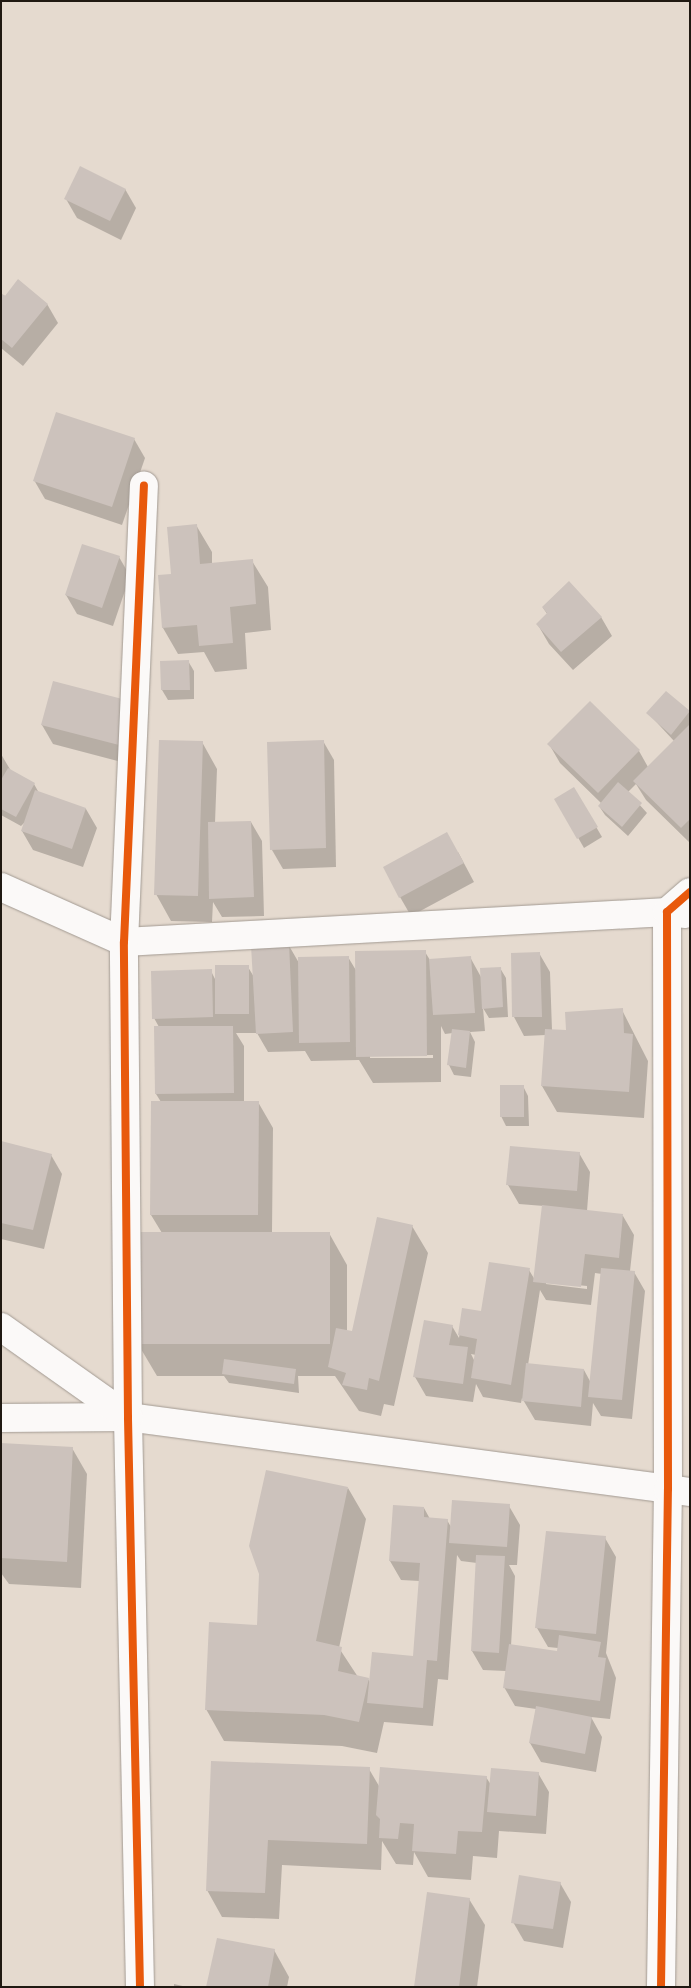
<!DOCTYPE html>
<html>
<head>
<meta charset="utf-8">
<style>
  body { margin:0 }
  #map { position:relative; width:691px; height:1988px; overflow:hidden; background:#e5dacf; font-family:Helvetica,sans-serif }
  div>[style] { position:absolute }
  .shadow>* { inset:0; background:#0003 }
  .building>* { inset:0; background:#ccc2bc }
  .roads { filter:drop-shadow(0 0 1px #a29a92) drop-shadow(0 0 1px #a29a92) }
  .minor>* { height:28px; margin:-14px; padding:0 14px; transform-origin:14px; border-radius:14px; background:#fbf9f8 }
  .tertiary>* { height:28px; margin:-14px; padding:0 14px; transform-origin:14px; border-radius:14px; background:#fbf9f8 }
  .cycleway>* { height:8px; margin:-4px; padding:0 4px; transform-origin:4px; border-radius:4px; background:#e8590c }
  span { translate:-50% -50%; white-space:nowrap; text-align:center; line-height:1.15; -webkit-text-stroke:5px #fbe8d4; paint-order:stroke }
  .frame { position:absolute; inset:0; border:2px solid #201912; pointer-events:none }
</style>
</head>
<body>
<div id="map">
  <div class="shadow">
    <div style="clip-path:polygon(125px 189px,136px 208px,121px 240px,77px 218px,66px 199px)"></div>
    <div style="clip-path:polygon(1px 295px,47px 304px,58px 323px,23px 366px,1px 348px)"></div>
    <div style="clip-path:polygon(134px 439px,145px 458px,122px 525px,45px 499px,34px 480px)"></div>
    <div style="clip-path:polygon(196px 525px,212px 552px,212px 564px,252px 561px,268px 587px,271px 630px,245px 633px,247px 669px,215px 672px,204px 652px,178px 654px,163px 628px,172px 576px)"></div>
    <div style="clip-path:polygon(119px 557px,130px 576px,113px 626px,77px 614px,66px 595px)"></div>
    <div style="clip-path:polygon(543px 608px,601px 617px,612px 636px,573px 670px,549px 644px,538px 625px,548px 615px)"></div>
    <div style="clip-path:polygon(188px 661px,194px 671px,194px 699px,168px 700px,162px 690px,161px 662px)"></div>
    <div style="clip-path:polygon(666px 692px,690px 713px,690px 843px,646px 800px,636px 784px,628px 792px,647px 813px,628px 836px,605px 815px,599px 806px,601px 803px,560px 763px,549px 744px,639px 751px,648px 767px,674px 741px,648px 713px)"></div>
    <div style="clip-path:polygon(129px 702px,129px 764px,53px 744px,42px 725px)"></div>
    <div style="clip-path:polygon(323px 741px,334px 760px,336px 867px,283px 869px,272px 850px)"></div>
    <div style="clip-path:polygon(202px 742px,217px 769px,215px 823px,251px 822px,262px 841px,264px 916px,222px 917px,213px 902px,212px 922px,171px 921px,156px 894px)"></div>
    <div style="clip-path:polygon(1px 754px,11px 771px,34px 784px,39px 793px,86px 809px,97px 828px,83px 867px,33px 850px,22px 831px,25px 822px,21px 826px,1px 815px)"></div>
    <div style="clip-path:polygon(574px 789px,602px 837px,584px 848px,556px 799px)"></div>
    <div style="clip-path:polygon(458px 852px,474px 882px,411px 916px,400px 897px)"></div>
    <div style="clip-path:polygon(evenodd,288px 944px,299px 963px,348px 957px,357px 972px,425px 952px,430px 960px,470px 957px,481px 977px,500px 968px,506px 978px,508px 1017px,489px 1018px,483px 1008px,485px 1031px,470px 1032px,475px 1042px,471px 1077px,454px 1075px,449px 1065px,453px 1033px,445px 1034px,441px 1026px,441px 1082px,373px 1083px,359px 1060px,311px 1061px,305px 1051px,268px 1052px,257px 1033px,236px 1033px,244px 1046px,244px 1102px,258px 1102px,273px 1128px,272px 1233px,329px 1233px,347px 1265px,347px 1332px,353px 1333px,412px 1226px,428px 1253px,394px 1406px,384px 1404px,381px 1416px,359px 1411px,335px 1376px,298px 1376px,299px 1393px,229px 1383px,224px 1376px,157px 1376px,138px 1344px,162px 1233px,151px 1215px,161px 1102px,156px 1094px,159px 1027px,154px 1018px,211px 971px,216px 981px,248px 967px,254px 977px,288px 944px,433px 1055px,433px 1058px,370px 1058px,370px 1056px,433px 1055px)"></div>
    <div style="clip-path:polygon(539px 953px,550px 972px,552px 1030px,568px 1031px,622px 1010px,648px 1061px,644px 1118px,557px 1112px,542px 1086px,546px 1035px,524px 1036px,514px 1017px,512px 954px)"></div>
    <div style="clip-path:polygon(523px 1086px,528px 1096px,529px 1126px,506px 1126px,501px 1116px)"></div>
    <div style="clip-path:polygon(1px 1142px,51px 1155px,62px 1174px,44px 1249px,1px 1239px)"></div>
    <div style="clip-path:polygon(evenodd,579px 1153px,590px 1172px,587px 1211px,623px 1216px,634px 1235px,630px 1271px,634px 1272px,645px 1291px,632px 1419px,601px 1416px,593px 1403px,591px 1426px,535px 1420px,522px 1398px,521px 1403px,483px 1397px,476px 1384px,473px 1402px,426px 1396px,415px 1377px,452px 1326px,459px 1338px,463px 1310px,482px 1312px,529px 1270px,535px 1280px,544px 1206px,519px 1204px,508px 1185px,579px 1153px,595px 1273px,602px 1274px,591px 1383px,584px 1370px,528px 1365px,540px 1290px,546px 1300px,591px 1305px,595px 1273px,579px 1153px,546px 1282px,587px 1286px,587px 1289px,546px 1284px,546px 1282px,579px 1153px,471px 1354px,476px 1355px,475px 1362px,471px 1354px)"></div>
    <div style="clip-path:polygon(1px 1444px,72px 1448px,87px 1474px,81px 1588px,9px 1584px,1px 1573px)"></div>
    <div style="clip-path:polygon(348px 1488px,366px 1519px,339px 1648px,358px 1677px,368px 1679px,371px 1684px,414px 1657px,420px 1581px,401px 1580px,390px 1561px,424px 1508px,430px 1519px,447px 1520px,451px 1527px,509px 1506px,520px 1525px,517px 1565px,509px 1565px,515px 1576px,511px 1646px,558px 1652px,558px 1648px,548px 1647px,537px 1628px,605px 1538px,616px 1557px,606px 1653px,616px 1678px,610px 1719px,591px 1717px,602px 1737px,596px 1772px,541px 1762px,530px 1743px,536px 1709px,515px 1706px,504px 1687px,506px 1671px,483px 1670px,472px 1651px,477px 1563px,461px 1561px,457px 1555px,448px 1680px,438px 1679px,433px 1726px,384px 1722px,377px 1753px,342px 1746px,224px 1741px,206px 1709px)"></div>
    <div style="clip-path:polygon(212px 1762px,369px 1769px,379px 1786px,486px 1777px,491px 1785px,538px 1773px,549px 1792px,546px 1834px,499px 1831px,497px 1858px,473px 1856px,471px 1880px,428px 1877px,414px 1852px,413px 1865px,396px 1864px,382px 1841px,381px 1870px,282px 1865px,279px 1919px,222px 1917px,207px 1890px)"></div>
    <div style="clip-path:polygon(560px 1883px,571px 1902px,563px 1948px,524px 1941px,513px 1922px)"></div>
    <div style="clip-path:polygon(469px 1899px,485px 1925px,477px 1987px,415px 1987px)"></div>
    <div style="clip-path:polygon(274px 1950px,289px 1977px,287px 1987px,208px 1987px)"></div>
    <div style="clip-path:polygon(174px 1984px,187px 1987px,174px 1987px)"></div>
  </div>
  <div class="building">
    <div style="clip-path:polygon(80px 166px,126px 189px,110px 221px,64px 199px)"></div>
    <div style="clip-path:polygon(18px 279px,48px 304px,12px 348px,1px 339px,1px 293px,5px 296px)"></div>
    <div style="clip-path:polygon(56px 412px,135px 438px,112px 507px,33px 481px)"></div>
    <div style="clip-path:polygon(197px 524px,200px 564px,253px 559px,256px 604px,230px 607px,233px 643px,199px 646px,197px 625px,162px 628px,158px 575px,171px 574px,167px 527px)"></div>
    <div style="clip-path:polygon(82px 544px,120px 556px,102px 608px,65px 595px)"></div>
    <div style="clip-path:polygon(569px 581px,602px 617px,561px 652px,536px 624px,547px 613px,542px 607px)"></div>
    <div style="clip-path:polygon(189px 660px,190px 690px,161px 690px,160px 661px)"></div>
    <div style="clip-path:polygon(53px 681px,130px 701px,119px 745px,41px 725px)"></div>
    <div style="clip-path:polygon(666px 691px,690px 711px,671px 735px,646px 713px)"></div>
    <div style="clip-path:polygon(590px 701px,640px 750px,598px 793px,547px 744px)"></div>
    <div style="clip-path:polygon(690px 724px,690px 819px,681px 828px,633px 781px)"></div>
    <div style="clip-path:polygon(159px 740px,203px 741px,198px 896px,154px 895px)"></div>
    <div style="clip-path:polygon(324px 740px,326px 848px,270px 850px,267px 742px)"></div>
    <div style="clip-path:polygon(8px 768px,35px 783px,16px 817px,1px 809px,1px 780px)"></div>
    <div style="clip-path:polygon(618px 782px,642px 803px,622px 827px,598px 806px)"></div>
    <div style="clip-path:polygon(574px 787px,598px 827px,577px 839px,554px 799px)"></div>
    <div style="clip-path:polygon(35px 790px,86px 808px,72px 849px,21px 831px)"></div>
    <div style="clip-path:polygon(251px 821px,254px 897px,209px 899px,208px 822px)"></div>
    <div style="clip-path:polygon(447px 832px,464px 863px,399px 898px,383px 867px)"></div>
    <div style="clip-path:polygon(289px 943px,293px 1032px,256px 1034px,251px 945px)"></div>
    <div style="clip-path:polygon(426px 950px,427px 1056px,356px 1057px,355px 951px)"></div>
    <div style="clip-path:polygon(540px 952px,542px 1017px,512px 1017px,511px 953px)"></div>
    <div style="clip-path:polygon(349px 956px,350px 1042px,299px 1043px,298px 957px)"></div>
    <div style="clip-path:polygon(471px 956px,475px 1013px,433px 1015px,429px 959px)"></div>
    <div style="clip-path:polygon(215px 965px,249px 965px,249px 1014px,215px 1014px)"></div>
    <div style="clip-path:polygon(501px 967px,503px 1007px,482px 1009px,480px 968px)"></div>
    <div style="clip-path:polygon(212px 969px,213px 1017px,152px 1019px,151px 971px)"></div>
    <div style="clip-path:polygon(623px 1008px,624px 1033px,633px 1034px,629px 1092px,541px 1086px,545px 1029px,566px 1030px,565px 1012px)"></div>
    <div style="clip-path:polygon(154px 1026px,233px 1026px,234px 1093px,155px 1094px)"></div>
    <div style="clip-path:polygon(452px 1029px,470px 1031px,466px 1068px,447px 1065px)"></div>
    <div style="clip-path:polygon(500px 1085px,524px 1085px,524px 1117px,500px 1117px)"></div>
    <div style="clip-path:polygon(151px 1101px,259px 1101px,258px 1215px,150px 1215px)"></div>
    <div style="clip-path:polygon(1px 1141px,52px 1154px,33px 1230px,1px 1223px)"></div>
    <div style="clip-path:polygon(510px 1146px,580px 1152px,577px 1191px,506px 1185px)"></div>
    <div style="clip-path:polygon(542px 1205px,623px 1214px,619px 1258px,585px 1254px,581px 1287px,533px 1282px)"></div>
    <div style="clip-path:polygon(377px 1217px,413px 1225px,379px 1381px,369px 1378px,367px 1390px,342px 1385px,346px 1373px,328px 1367px,336px 1328px,352px 1331px)"></div>
    <div style="clip-path:polygon(137px 1232px,330px 1232px,330px 1344px,137px 1344px)"></div>
    <div style="clip-path:polygon(489px 1262px,530px 1268px,511px 1385px,471px 1378px,477px 1339px,458px 1335px,462px 1308px,481px 1311px)"></div>
    <div style="clip-path:polygon(601px 1268px,635px 1271px,622px 1400px,588px 1397px)"></div>
    <div style="clip-path:polygon(424px 1320px,453px 1325px,449px 1345px,468px 1347px,463px 1384px,413px 1377px)"></div>
    <div style="clip-path:polygon(224px 1359px,296px 1369px,294px 1384px,222px 1374px)"></div>
    <div style="clip-path:polygon(526px 1363px,584px 1369px,581px 1407px,522px 1401px)"></div>
    <div style="clip-path:polygon(1px 1443px,73px 1447px,67px 1562px,1px 1558px)"></div>
    <div style="clip-path:polygon(266px 1470px,348px 1487px,316px 1641px,342px 1647px,338px 1671px,369px 1678px,359px 1722px,324px 1715px,205px 1710px,209px 1622px,257px 1625px,259px 1574px,249px 1546px)"></div>
    <div style="clip-path:polygon(452px 1500px,510px 1504px,507px 1547px,449px 1543px)"></div>
    <div style="clip-path:polygon(393px 1505px,424px 1507px,424px 1517px,448px 1519px,437px 1661px,427px 1660px,423px 1708px,367px 1703px,372px 1652px,413px 1656px,420px 1563px,389px 1561px)"></div>
    <div style="clip-path:polygon(546px 1531px,606px 1536px,596px 1634px,535px 1628px)"></div>
    <div style="clip-path:polygon(476px 1555px,505px 1556px,499px 1653px,471px 1651px)"></div>
    <div style="clip-path:polygon(559px 1635px,601px 1642px,598px 1657px,606px 1658px,600px 1701px,503px 1688px,509px 1644px,557px 1651px)"></div>
    <div style="clip-path:polygon(536px 1706px,592px 1717px,585px 1754px,529px 1743px)"></div>
    <div style="clip-path:polygon(211px 1761px,370px 1767px,367px 1844px,268px 1840px,265px 1893px,206px 1891px)"></div>
    <div style="clip-path:polygon(380px 1767px,487px 1776px,482px 1832px,458px 1831px,456px 1854px,412px 1851px,414px 1824px,400px 1823px,398px 1839px,379px 1838px,380px 1819px,376px 1815px)"></div>
    <div style="clip-path:polygon(491px 1768px,539px 1772px,536px 1816px,487px 1812px)"></div>
    <div style="clip-path:polygon(519px 1875px,561px 1882px,553px 1929px,511px 1923px)"></div>
    <div style="clip-path:polygon(427px 1892px,470px 1898px,459px 1987px,414px 1987px)"></div>
    <div style="clip-path:polygon(217px 1938px,275px 1949px,268px 1987px,206px 1987px)"></div>
  </div>
  <div class="roads">
    <div class="minor">
      <div style="left:1px;top:887px;width:135px;rotate:24.1deg"></div>
      <div style="left:124px;top:942px;width:544px;rotate:-3.16deg"></div>
      <div style="left:667px;top:912px;width:19px;rotate:6deg"></div>
      <div style="left:1px;top:1418px;width:127px;rotate:-0.5deg"></div>
      <div style="left:128px;top:1417px;width:545px;rotate:7.59deg"></div>
      <div style="left:140px;top:1987px;width:570px;rotate:-91.21deg"></div>
      <div style="left:128px;top:1417px;width:475px;rotate:-90.5deg"></div>
      <div style="left:124px;top:942px;width:457px;rotate:-87.5deg"></div>
      <div style="left:661px;top:1987px;width:498px;rotate:-89.2deg"></div>
      <div style="left:668px;top:1489px;width:577px;rotate:-90.1deg"></div>
      <div style="left:667px;top:912px;width:30px;rotate:-41deg"></div>
    </div>
    <div class="tertiary">
      <div style="left:1px;top:1327px;width:156px;rotate:35.3deg"></div>
      <div style="left:668px;top:1489px;width:22px;rotate:8deg"></div>
    </div>
  </div>
  <div class="cycleway">
    <div style="left:140px;top:1987px;width:570px;rotate:-91.21deg"></div>
    <div style="left:128px;top:1417px;width:475px;rotate:-90.5deg"></div>
    <div style="left:124px;top:942px;width:457px;rotate:-87.5deg"></div>
    <div style="left:661px;top:1987px;width:498px;rotate:-89.2deg"></div>
    <div style="left:668px;top:1489px;width:577px;rotate:-90.1deg"></div>
    <div style="left:667px;top:912px;width:30px;rotate:-41deg"></div>
  </div>
  <div class="frame"></div>
</div>
</body>
</html>
